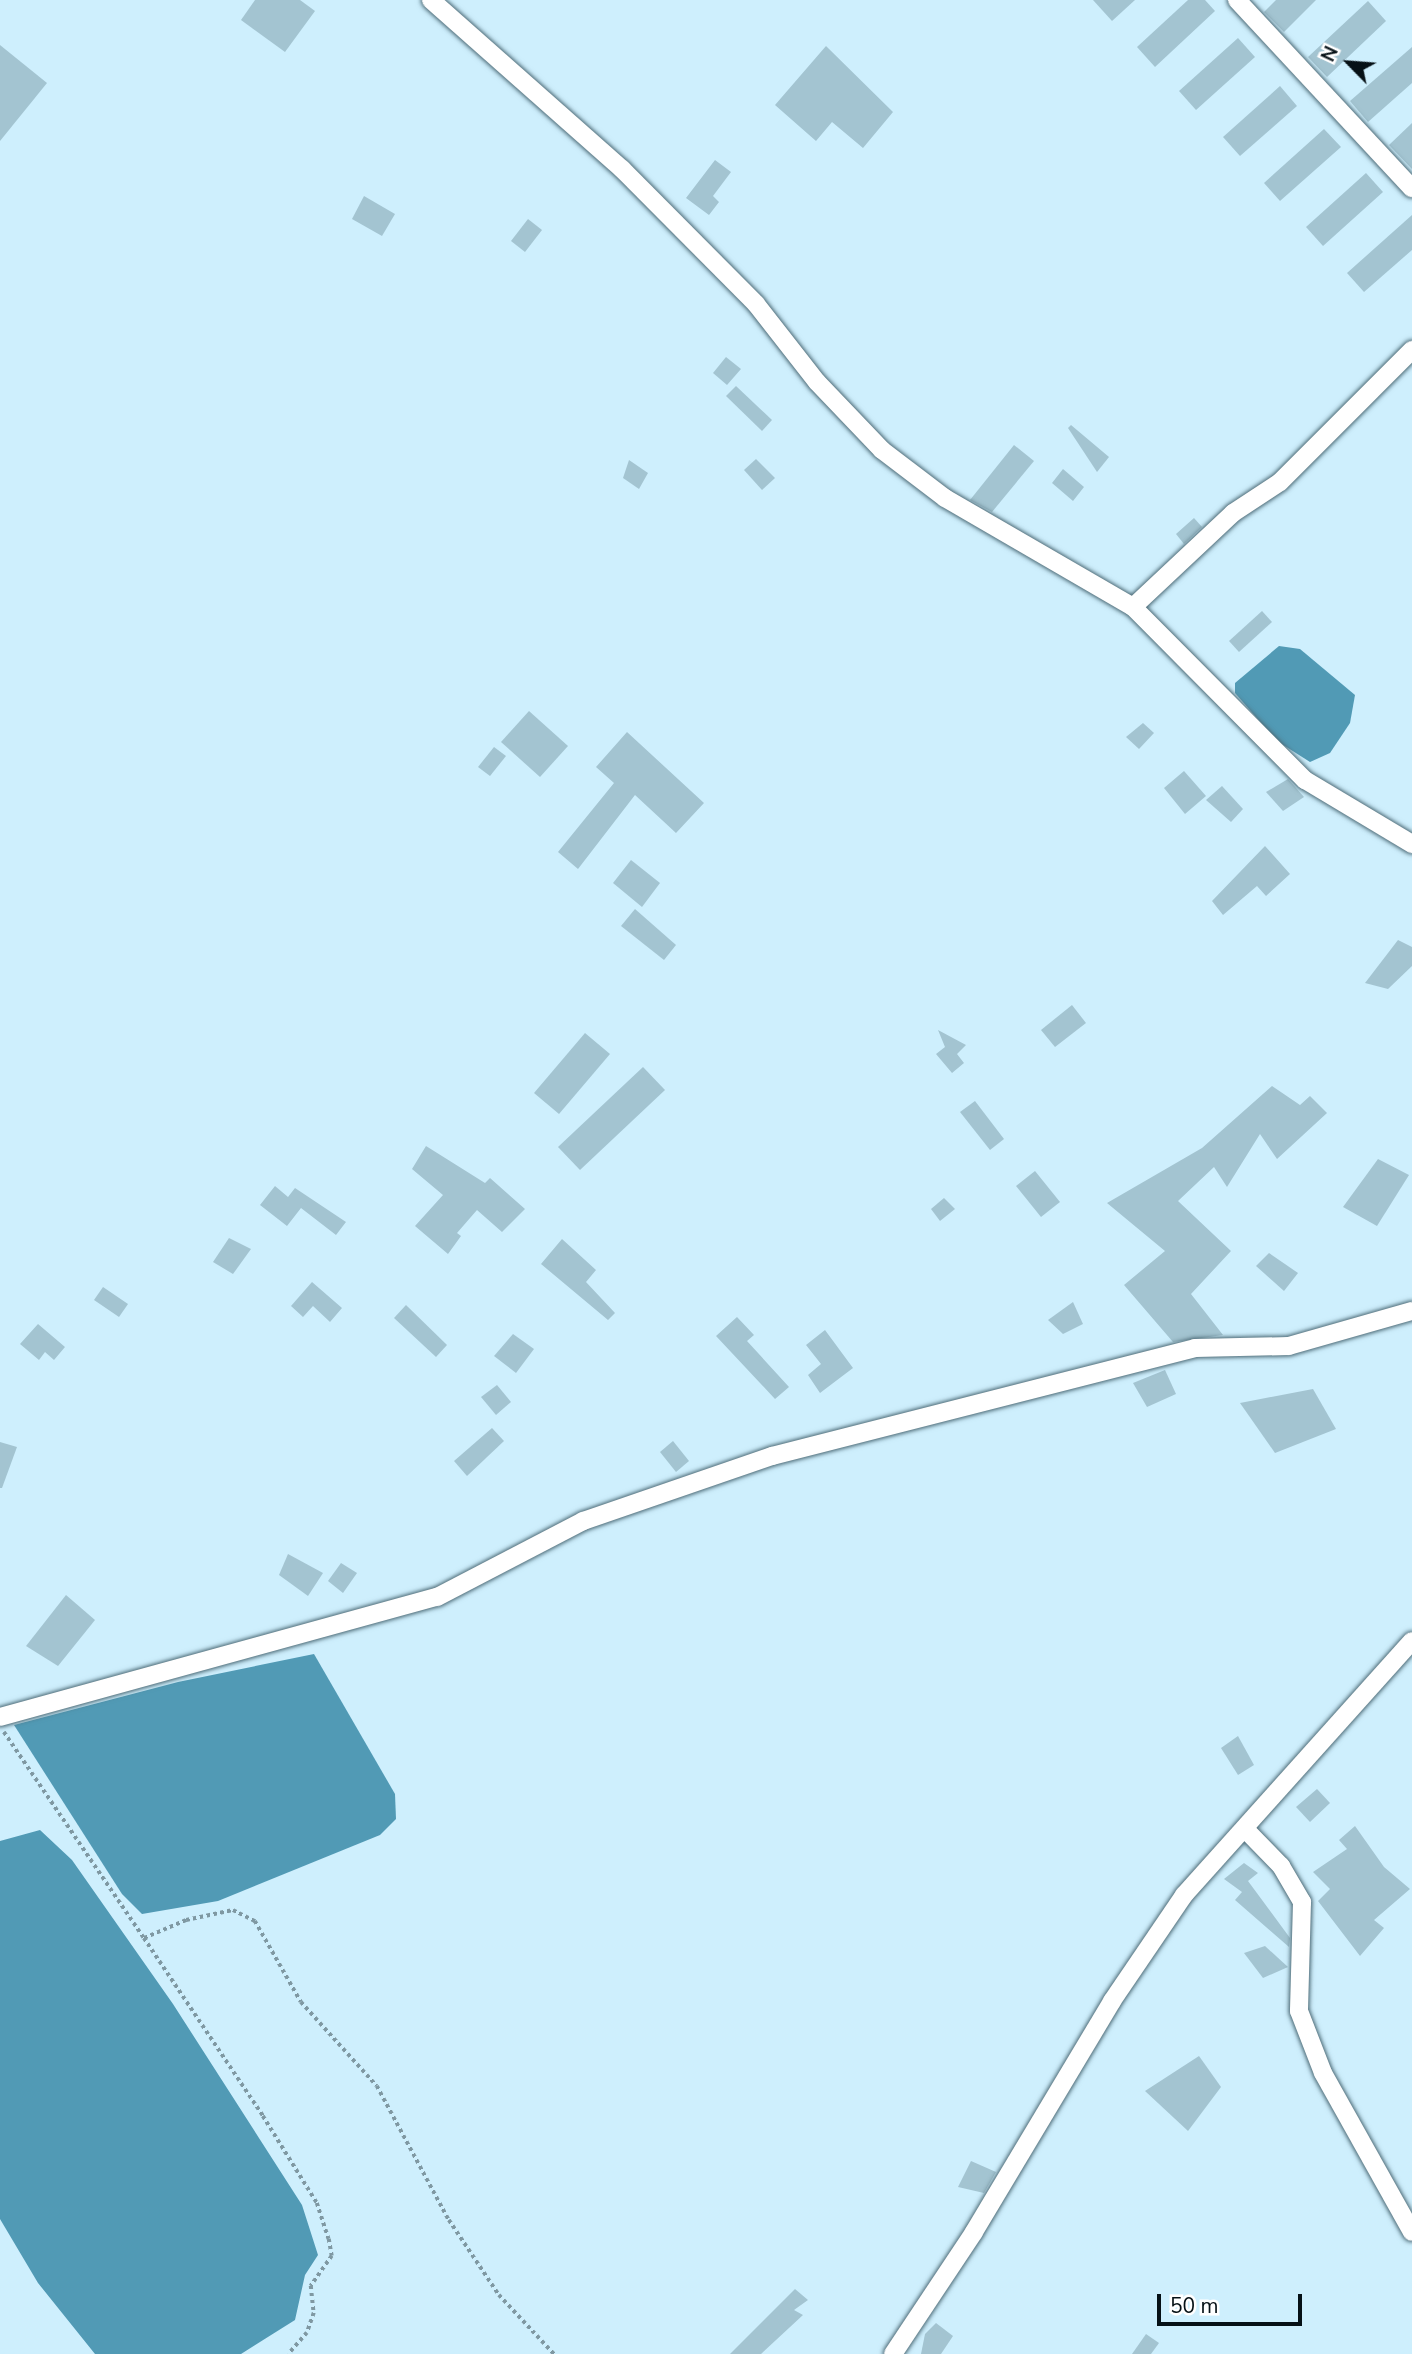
<!DOCTYPE html>
<html>
<head>
<meta charset="utf-8">
<style>
  body { margin:0 }
  #map { position:relative; width:1412px; height:2354px; overflow:hidden; background:#ceeffd; font-family:"Nunito Sans",sans-serif }
  div>[style] { position:absolute }
  .water>* { inset:0; background:#519ab5 }
  .building>* { inset:0; background:#a3c4d1 }
  .path>* { height:3.5px; margin-top:-1.75px; transform-origin:0; background:repeating-linear-gradient(90deg,#7f98a2 0 3.5px,transparent 0 7px) }
  .roads { filter:drop-shadow(0 0 2px #4e6c78) drop-shadow(0 0 2px #4e6c78) }
  .street>* { height:18px; margin:-9px; padding:0 9px; transform-origin:9px; border-radius:9px; background:#fff }
  span { translate:-50% -50%; white-space:nowrap; text-align:center; line-height:1.15; -webkit-text-stroke:5px #fff; paint-order:stroke }
  .north { position:absolute; left:1314px; top:28px; width:70px; height:70px; -webkit-text-stroke:5px #fff; paint-order:stroke; rotate:295deg; font-size:19px; font-weight:700; line-height:28px; text-align:center; color:#061116 }
  .north::after { content:''; display:block; margin:auto; width:24px; height:32px; background:#061116; clip-path:polygon(50% 0,100% 100%,50% 72%,0 100%) }
  .scale { position:absolute; left:1157px; top:2294px; width:145px; height:32px; box-sizing:border-box; border:4px solid #061116; border-top:0; padding-left:9px; font-size:21px; line-height:24px; white-space:nowrap; color:#061116; -webkit-text-stroke:5px #fff; paint-order:stroke }
</style>
</head>
<body>
<div id="map">
  <div class="water">
    <div style="clip-path:polygon(1279px 646px,1300px 649px,1355px 695px,1350px 723px,1330px 753px,1310px 762px,1277px 741px,1235px 693px,1235px 683px)"></div>
    <div style="clip-path:polygon(314px 1654px,395px 1794px,396px 1819px,380px 1835px,218px 1901px,142px 1914px,122px 1894px,14px 1725px,178px 1682px)"></div>
    <div style="clip-path:polygon(40px 1830px,72px 1860px,173px 2004px,302px 2205px,318px 2255px,305px 2275px,295px 2320px,241px 2354px,95px 2354px,38px 2283px,0 2219px,0 1841px)"></div>
  </div>
  <div class="building">
    <div style="clip-path:polygon(255px 0,300px 0,315px 11px,285px 52px,241px 20px)"></div>
    <div style="clip-path:polygon(1093px 0,1135px 0,1112px 21px)"></div>
    <div style="clip-path:polygon(1188px 0,1205px 0,1215px 11px,1155px 67px,1137px 47px)"></div>
    <div style="clip-path:polygon(1276px 0,1316px 0,1284px 32px,1264px 12px)"></div>
    <div style="clip-path:polygon(1368px 1px,1386px 21px,1327px 77px,1308px 57px)"></div>
    <div style="clip-path:polygon(1238px 38px,1255px 57px,1196px 110px,1179px 91px)"></div>
    <div style="clip-path:polygon(0 45px,47px 83px,0 141px)"></div>
    <div style="clip-path:polygon(826px 46px,893px 112px,863px 148px,832px 122px,816px 141px,775px 105px)"></div>
    <div style="clip-path:polygon(1412px 47px,1412px 83px,1368px 122px,1350px 101px)"></div>
    <div style="clip-path:polygon(1280px 86px,1297px 106px,1240px 156px,1223px 137px)"></div>
    <div style="clip-path:polygon(1412px 123px,1412px 169px,1389px 145px)"></div>
    <div style="clip-path:polygon(1324px 129px,1341px 147px,1280px 201px,1264px 183px)"></div>
    <div style="clip-path:polygon(715px 160px,731px 172px,713px 196px,719px 202px,709px 215px,686px 198px)"></div>
    <div style="clip-path:polygon(1366px 173px,1383px 192px,1323px 246px,1306px 227px)"></div>
    <div style="clip-path:polygon(364px 196px,395px 214px,382px 236px,352px 219px)"></div>
    <div style="clip-path:polygon(1412px 215px,1412px 250px,1364px 292px,1347px 273px)"></div>
    <div style="clip-path:polygon(528px 219px,542px 230px,525px 252px,511px 241px)"></div>
    <div style="clip-path:polygon(726px 357px,741px 369px,727px 385px,713px 373px)"></div>
    <div style="clip-path:polygon(736px 386px,772px 420px,762px 431px,726px 396px)"></div>
    <div style="clip-path:polygon(1071px 425px,1109px 457px,1097px 472px,1068px 428px)"></div>
    <div style="clip-path:polygon(1014px 445px,1034px 461px,992px 512px,970px 500px)"></div>
    <div style="clip-path:polygon(756px 459px,775px 478px,762px 490px,744px 470px)"></div>
    <div style="clip-path:polygon(629px 460px,648px 473px,639px 489px,623px 478px)"></div>
    <div style="clip-path:polygon(1063px 469px,1084px 487px,1073px 501px,1052px 483px)"></div>
    <div style="clip-path:polygon(1194px 518px,1202px 527px,1184px 544px,1176px 534px)"></div>
    <div style="clip-path:polygon(1262px 611px,1272px 622px,1239px 652px,1229px 641px)"></div>
    <div style="clip-path:polygon(529px 711px,568px 746px,540px 777px,501px 742px)"></div>
    <div style="clip-path:polygon(1143px 723px,1154px 733px,1139px 749px,1126px 737px)"></div>
    <div style="clip-path:polygon(627px 732px,704px 803px,676px 833px,635px 795px,578px 869px,558px 852px,614px 783px,596px 767px)"></div>
    <div style="clip-path:polygon(494px 747px,506px 756px,490px 776px,478px 767px)"></div>
    <div style="clip-path:polygon(1184px 771px,1206px 796px,1185px 814px,1164px 788px)"></div>
    <div style="clip-path:polygon(1288px 779px,1304px 797px,1283px 811px,1266px 792px)"></div>
    <div style="clip-path:polygon(1222px 786px,1243px 809px,1231px 822px,1206px 800px)"></div>
    <div style="clip-path:polygon(1265px 846px,1290px 874px,1266px 896px,1257px 886px,1223px 915px,1212px 901px)"></div>
    <div style="clip-path:polygon(631px 860px,660px 883px,642px 907px,613px 883px)"></div>
    <div style="clip-path:polygon(635px 909px,676px 945px,664px 960px,621px 926px)"></div>
    <div style="clip-path:polygon(1398px 940px,1412px 947px,1412px 966px,1388px 989px,1365px 983px)"></div>
    <div style="clip-path:polygon(1072px 1005px,1086px 1023px,1055px 1047px,1041px 1030px)"></div>
    <div style="clip-path:polygon(938px 1030px,966px 1045px,957px 1054px,964px 1063px,952px 1073px,936px 1054px,945px 1047px)"></div>
    <div style="clip-path:polygon(585px 1033px,610px 1054px,559px 1114px,534px 1093px)"></div>
    <div style="clip-path:polygon(643px 1067px,665px 1090px,580px 1170px,558px 1147px)"></div>
    <div style="clip-path:polygon(1272px 1086px,1300px 1105px,1310px 1096px,1327px 1113px,1277px 1159px,1260px 1134px,1227px 1187px,1214px 1167px,1178px 1201px,1231px 1251px,1191px 1294px,1223px 1335px,1173px 1342px,1124px 1285px,1165px 1251px,1107px 1203px,1202px 1148px)"></div>
    <div style="clip-path:polygon(975px 1101px,1004px 1139px,990px 1150px,960px 1112px)"></div>
    <div style="clip-path:polygon(426px 1146px,485px 1183px,490px 1178px,525px 1209px,502px 1232px,477px 1210px,457px 1233px,461px 1236px,448px 1254px,415px 1226px,443px 1195px,412px 1169px)"></div>
    <div style="clip-path:polygon(1378px 1159px,1409px 1175px,1377px 1226px,1343px 1207px)"></div>
    <div style="clip-path:polygon(1035px 1171px,1060px 1202px,1041px 1217px,1016px 1186px)"></div>
    <div style="clip-path:polygon(275px 1186px,288px 1197px,295px 1188px,346px 1222px,336px 1235px,301px 1208px,287px 1226px,260px 1205px)"></div>
    <div style="clip-path:polygon(944px 1198px,955px 1209px,940px 1221px,931px 1209px)"></div>
    <div style="clip-path:polygon(229px 1238px,251px 1249px,233px 1274px,213px 1262px)"></div>
    <div style="clip-path:polygon(562px 1239px,596px 1270px,586px 1282px,615px 1313px,608px 1320px,541px 1264px)"></div>
    <div style="clip-path:polygon(1269px 1253px,1298px 1273px,1284px 1291px,1256px 1266px)"></div>
    <div style="clip-path:polygon(312px 1282px,342px 1308px,330px 1322px,313px 1306px,303px 1317px,291px 1306px)"></div>
    <div style="clip-path:polygon(103px 1287px,128px 1304px,119px 1317px,94px 1300px)"></div>
    <div style="clip-path:polygon(1073px 1302px,1083px 1324px,1063px 1334px,1048px 1320px)"></div>
    <div style="clip-path:polygon(406px 1305px,447px 1345px,436px 1357px,394px 1318px)"></div>
    <div style="clip-path:polygon(737px 1317px,754px 1335px,747px 1341px,789px 1387px,775px 1399px,716px 1336px)"></div>
    <div style="clip-path:polygon(38px 1324px,65px 1347px,54px 1360px,45px 1352px,39px 1360px,20px 1344px)"></div>
    <div style="clip-path:polygon(825px 1330px,853px 1368px,820px 1393px,808px 1375px,821px 1364px,806px 1345px)"></div>
    <div style="clip-path:polygon(513px 1334px,534px 1349px,516px 1373px,494px 1356px)"></div>
    <div style="clip-path:polygon(1165px 1370px,1176px 1394px,1147px 1407px,1133px 1383px)"></div>
    <div style="clip-path:polygon(497px 1385px,511px 1402px,496px 1415px,481px 1397px)"></div>
    <div style="clip-path:polygon(1313px 1389px,1336px 1429px,1275px 1453px,1240px 1403px)"></div>
    <div style="clip-path:polygon(492px 1428px,504px 1441px,467px 1476px,454px 1461px)"></div>
    <div style="clip-path:polygon(673px 1441px,689px 1461px,676px 1472px,660px 1452px)"></div>
    <div style="clip-path:polygon(0 1442px,17px 1447px,2px 1488px,0 1488px)"></div>
    <div style="clip-path:polygon(288px 1554px,323px 1573px,308px 1596px,279px 1575px)"></div>
    <div style="clip-path:polygon(341px 1563px,357px 1573px,343px 1593px,328px 1581px)"></div>
    <div style="clip-path:polygon(66px 1595px,95px 1620px,58px 1666px,26px 1646px)"></div>
    <div style="clip-path:polygon(1238px 1736px,1254px 1765px,1238px 1775px,1221px 1748px)"></div>
    <div style="clip-path:polygon(1317px 1789px,1330px 1803px,1310px 1822px,1296px 1807px)"></div>
    <div style="clip-path:polygon(1355px 1826px,1384px 1867px,1410px 1889px,1374px 1920px,1384px 1928px,1360px 1956px,1318px 1901px,1330px 1889px,1313px 1872px,1347px 1849px,1339px 1840px)"></div>
    <div style="clip-path:polygon(1244px 1863px,1258px 1873px,1248px 1881px,1290px 1938px,1289px 1947px,1235px 1900px,1242px 1892px,1224px 1879px)"></div>
    <div style="clip-path:polygon(1265px 1946px,1288px 1967px,1263px 1978px,1244px 1953px)"></div>
    <div style="clip-path:polygon(1199px 2056px,1221px 2087px,1188px 2131px,1145px 2091px)"></div>
    <div style="clip-path:polygon(971px 2161px,996px 2172px,984px 2193px,958px 2187px)"></div>
    <div style="clip-path:polygon(795px 2289px,808px 2300px,794px 2310px,803px 2315px,761px 2354px,730px 2354px)"></div>
    <div style="clip-path:polygon(936px 2323px,953px 2336px,941px 2354px,921px 2354px,925px 2334px)"></div>
    <div style="clip-path:polygon(1146px 2334px,1159px 2343px,1151px 2354px,1132px 2354px)"></div>
  </div>
  <div class="path">
    <div style="left:4px;top:1732px;width:249px;rotate:55.8deg"></div>
    <div style="left:144px;top:1938px;width:46px;rotate:-23.2deg"></div>
    <div style="left:186px;top:1920px;width:48px;rotate:-12deg"></div>
    <div style="left:233px;top:1910px;width:25px;rotate:27deg"></div>
    <div style="left:255px;top:1921px;width:93px;rotate:60.4deg"></div>
    <div style="left:301px;top:2002px;width:113px;rotate:47.9deg"></div>
    <div style="left:377px;top:2086px;width:152px;rotate:61.8deg"></div>
    <div style="left:449px;top:2220px;width:90px;rotate:56.3deg"></div>
    <div style="left:499px;top:2295px;width:81px;rotate:47deg"></div>
    <div style="left:144px;top:1938px;width:214px;rotate:56.2deg"></div>
    <div style="left:263px;top:2116px;width:102px;rotate:58.2deg"></div>
    <div style="left:317px;top:2203px;width:38px;rotate:72deg"></div>
    <div style="left:329px;top:2239px;width:17px;rotate:80deg"></div>
    <div style="left:332px;top:2256px;width:37px;rotate:125deg"></div>
    <div style="left:311px;top:2286px;width:27px;rotate:84deg"></div>
    <div style="left:314px;top:2313px;width:21px;rotate:109deg"></div>
    <div style="left:307px;top:2333px;width:28px;rotate:131deg"></div>
  </div>
  <div class="roads">
    <div class="street">
      <div style="left:431px;top:0;width:255px;rotate:41.5deg"></div>
      <div style="left:622px;top:169px;width:190px;rotate:45.2deg"></div>
      <div style="left:756px;top:304px;width:99px;rotate:52deg"></div>
      <div style="left:817px;top:382px;width:94px;rotate:46.3deg"></div>
      <div style="left:882px;top:450px;width:79px;rotate:37.3deg"></div>
      <div style="left:945px;top:498px;width:217px;rotate:30.1deg"></div>
      <div style="left:1133px;top:607px;width:244px;rotate:45.2deg"></div>
      <div style="left:1305px;top:780px;width:125px;rotate:30.9deg"></div>
      <div style="left:1237px;top:0;width:257px;rotate:47.1deg"></div>
      <div style="left:1133px;top:607px;width:137px;rotate:-43.2deg"></div>
      <div style="left:1233px;top:513px;width:56px;rotate:-33.4deg"></div>
      <div style="left:1280px;top:482px;width:187px;rotate:-45deg"></div>
      <div style="left:0;top:1717px;width:453px;rotate:-15.4deg"></div>
      <div style="left:437px;top:1597px;width:165px;rotate:-27.5deg"></div>
      <div style="left:583px;top:1521px;width:200px;rotate:-19deg"></div>
      <div style="left:772px;top:1456px;width:437px;rotate:-14.3deg"></div>
      <div style="left:1195px;top:1348px;width:94px;rotate:-1.2deg"></div>
      <div style="left:1289px;top:1346px;width:128px;rotate:-15.9deg"></div>
      <div style="left:1245px;top:1829px;width:52px;rotate:45.8deg"></div>
      <div style="left:1281px;top:1866px;width:42px;rotate:59.7deg"></div>
      <div style="left:1302px;top:1902px;width:109px;rotate:91.6deg"></div>
      <div style="left:1299px;top:2011px;width:66px;rotate:68.8deg"></div>
      <div style="left:1323px;top:2073px;width:182px;rotate:60.8deg"></div>
      <div style="left:893px;top:2354px;width:146px;rotate:-56.4deg"></div>
      <div style="left:974px;top:2232px;width:269px;rotate:-59.1deg"></div>
      <div style="left:1112px;top:2001px;width:128px;rotate:-55.8deg"></div>
      <div style="left:1184px;top:1895px;width:341px;rotate:-48.1deg"></div>
    </div>
  </div>
  <div class="north">N</div>
  <div class="scale">50 m</div>
</div>
</body>
</html>
